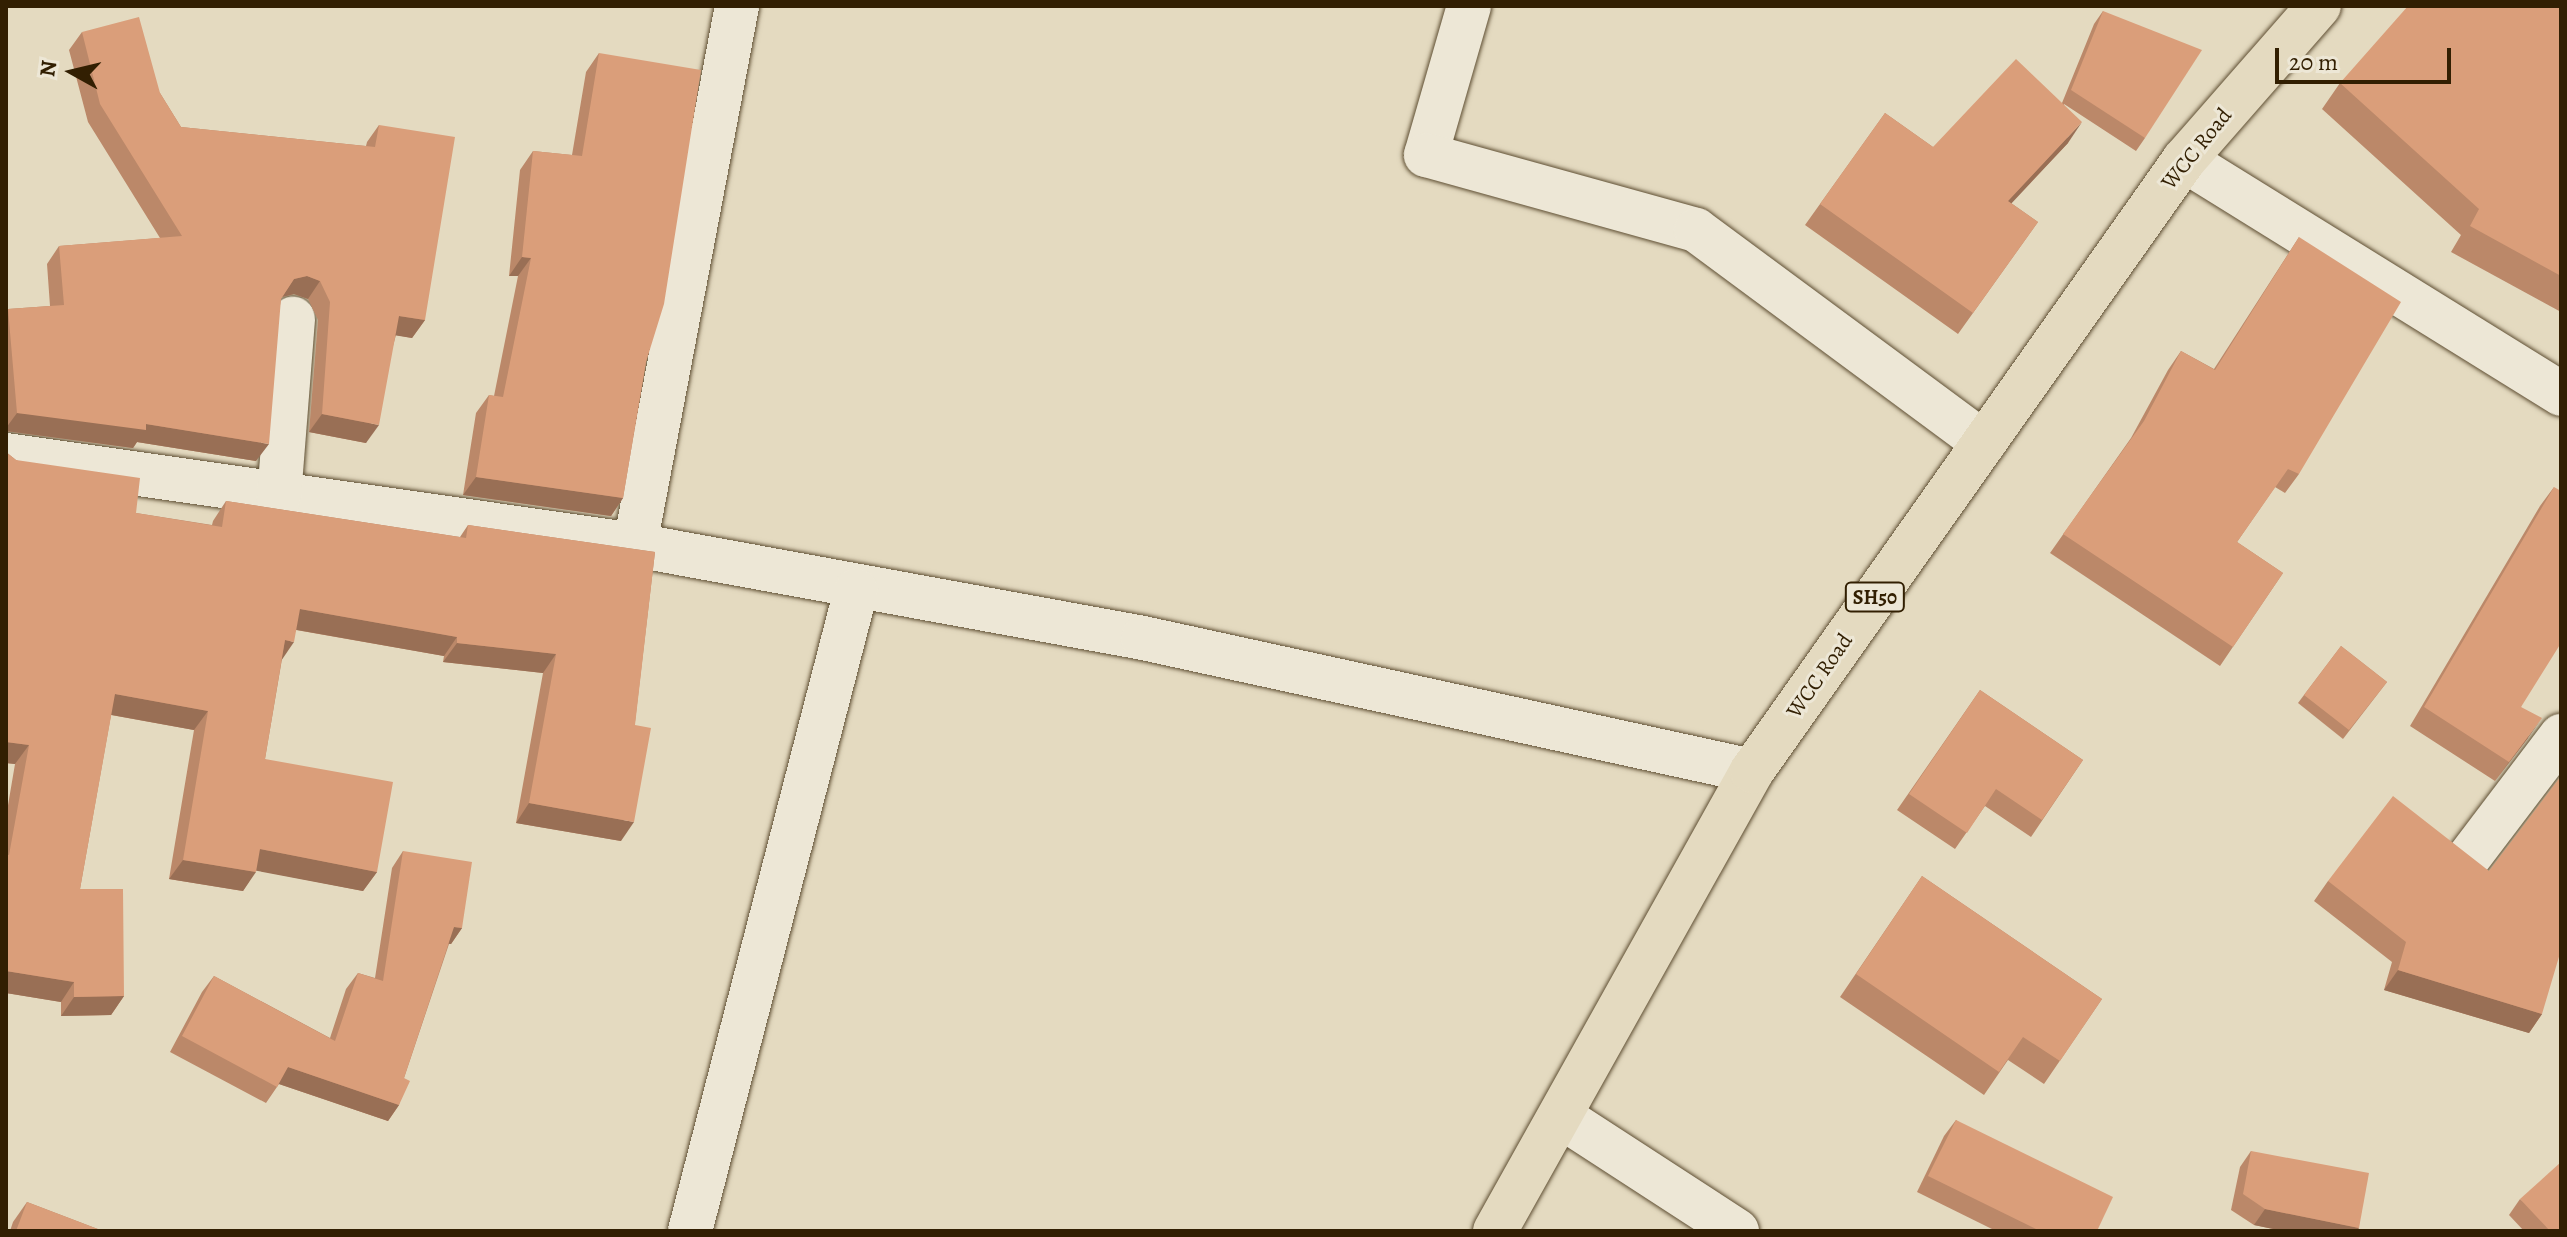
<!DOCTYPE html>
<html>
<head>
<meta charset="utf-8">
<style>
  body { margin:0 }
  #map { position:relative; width:2567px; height:1237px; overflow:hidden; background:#e4dac0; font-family:Alegreya,serif }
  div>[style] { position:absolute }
  .roads { filter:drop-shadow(0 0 2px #5e4e32) drop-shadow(0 0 2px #5e4e32) }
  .minor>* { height:44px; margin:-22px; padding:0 22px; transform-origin:22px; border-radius:22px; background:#ede7d6 }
  .primary>* { height:44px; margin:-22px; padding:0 22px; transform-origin:22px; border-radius:22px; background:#e4dac0 }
  .wall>* { inset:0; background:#bb8869 }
  .shaded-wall>* { inset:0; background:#996f55 }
  .building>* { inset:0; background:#da9e7a }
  span { translate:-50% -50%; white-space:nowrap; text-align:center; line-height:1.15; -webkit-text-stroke:6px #ede7d6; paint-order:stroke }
  .shield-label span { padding:2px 6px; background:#ede7d6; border:2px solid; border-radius:6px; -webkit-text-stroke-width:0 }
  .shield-label { font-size:20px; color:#321f02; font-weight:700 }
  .street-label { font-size:22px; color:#321f02 }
  .frame { position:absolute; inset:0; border:8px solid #321f02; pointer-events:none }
  .north { position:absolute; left:32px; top:32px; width:80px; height:80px; -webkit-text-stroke:6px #ede7d6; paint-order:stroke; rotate:278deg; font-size:22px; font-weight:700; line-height:32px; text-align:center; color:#321f02 }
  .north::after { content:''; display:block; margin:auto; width:28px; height:36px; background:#321f02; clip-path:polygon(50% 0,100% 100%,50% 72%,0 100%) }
  .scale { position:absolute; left:2275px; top:48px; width:176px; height:36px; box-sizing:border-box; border:4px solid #321f02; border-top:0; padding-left:10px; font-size:24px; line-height:28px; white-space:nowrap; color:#321f02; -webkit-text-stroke:6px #ede7d6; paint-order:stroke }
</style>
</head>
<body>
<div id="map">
  <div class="roads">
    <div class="minor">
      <div style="left:1469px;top:6px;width:155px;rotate:106.1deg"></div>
      <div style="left:1426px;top:155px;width:280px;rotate:15.5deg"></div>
      <div style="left:1696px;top:230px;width:358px;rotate:36.5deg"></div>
      <div style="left:2184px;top:160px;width:444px;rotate:31.8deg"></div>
      <div style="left:6px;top:455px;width:635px;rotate:8.14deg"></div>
      <div style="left:635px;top:545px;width:516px;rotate:10.37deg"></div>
      <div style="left:1143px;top:638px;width:623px;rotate:12.32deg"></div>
      <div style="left:279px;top:497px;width:179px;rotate:-85.5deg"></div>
      <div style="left:635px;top:545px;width:549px;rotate:-79.28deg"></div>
      <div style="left:2470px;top:856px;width:151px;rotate:-52.8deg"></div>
      <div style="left:1560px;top:1116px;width:211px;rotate:33deg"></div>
      <div style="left:690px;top:1231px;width:662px;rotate:-75.48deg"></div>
    </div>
    <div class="primary">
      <div style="left:1495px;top:1231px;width:527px;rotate:-60.81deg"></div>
      <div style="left:1752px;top:771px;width:748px;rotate:-54.74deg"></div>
      <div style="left:2184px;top:160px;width:205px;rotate:-48.8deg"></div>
    </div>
  </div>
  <div class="wall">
    <div style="clip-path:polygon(2561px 6px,2561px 312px,2451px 252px,2461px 235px,2322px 109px,2340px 83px)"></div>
    <div style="clip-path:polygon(2103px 11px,2145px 138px,2136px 151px,2064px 104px,2068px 143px,2011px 203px,2038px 222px,1958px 334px,1805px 225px,1885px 113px,1933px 147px,2062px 103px,2094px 24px)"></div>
    <div style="clip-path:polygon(82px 32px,160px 93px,181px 127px,366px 146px,367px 142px,379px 125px,425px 320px,412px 338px,396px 335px,366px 443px,309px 432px,318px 320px,308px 299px,294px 294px,282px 297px,281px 299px,256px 461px,137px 442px,133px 448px,6px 431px,6px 312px,8px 309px,50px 306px,47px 264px,59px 246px,160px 238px,88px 122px,69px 50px)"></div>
    <div style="clip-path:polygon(599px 53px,646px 362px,623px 498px,611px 516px,463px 495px,476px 413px,489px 395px,494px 396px,518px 276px,509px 276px,520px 170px,533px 151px,572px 155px,586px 72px)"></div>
    <div style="clip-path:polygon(2299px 237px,2299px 474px,2285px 493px,2275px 487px,2237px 542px,2283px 573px,2220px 666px,2050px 553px,2131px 438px,2168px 370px,2181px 351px,2214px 369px)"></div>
    <div style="clip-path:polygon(6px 452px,16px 460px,136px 513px,212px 525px,213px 521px,226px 501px,460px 537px,468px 525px,655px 552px,621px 841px,516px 823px,543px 673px,443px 662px,444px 656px,296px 630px,282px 659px,265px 759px,377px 872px,363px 891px,256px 870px,243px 891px,169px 879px,194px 730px,111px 715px,80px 889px,124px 996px,111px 1015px,61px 1016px,61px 1002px,6px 993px,6px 817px,15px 764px,6px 763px)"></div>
    <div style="clip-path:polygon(2554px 487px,2521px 707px,2528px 738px,2495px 781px,2410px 726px,2540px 506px)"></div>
    <div style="clip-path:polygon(2341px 646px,2387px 682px,2343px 739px,2298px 703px)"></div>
    <div style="clip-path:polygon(1980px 690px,2083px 760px,2031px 837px,1985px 806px,1955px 849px,1897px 810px)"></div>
    <div style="clip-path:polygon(403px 851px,462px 928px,451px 944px,449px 944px,404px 1078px,399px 1105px,388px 1121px,279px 1084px,266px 1103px,170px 1052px,202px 992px,214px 976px,330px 1038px,346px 989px,358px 973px,375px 978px,392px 868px)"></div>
    <div style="clip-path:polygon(2489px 871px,2542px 1014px,2529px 1033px,2384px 990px,2392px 962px,2314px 901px,2328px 881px)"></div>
    <div style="clip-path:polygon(1922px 876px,2102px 999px,2044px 1084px,2008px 1060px,1984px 1095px,1840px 997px)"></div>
    <div style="clip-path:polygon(1956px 1120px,2097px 1231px,1996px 1231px,1917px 1192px,1944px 1136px)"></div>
    <div style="clip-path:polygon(2251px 1151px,2359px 1228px,2356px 1231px,2283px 1231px,2254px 1225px,2231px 1210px,2240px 1167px)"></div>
    <div style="clip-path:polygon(2520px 1199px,2561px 1231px,2524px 1231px,2509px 1215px)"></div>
    <div style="clip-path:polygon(27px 1202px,103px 1231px,10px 1231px,13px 1222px)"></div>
  </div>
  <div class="shaded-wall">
    <div style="clip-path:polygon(2082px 122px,2068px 143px,1994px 222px,2008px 201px)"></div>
    <div style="clip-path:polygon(522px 257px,531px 258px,518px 276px,509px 276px)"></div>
    <div style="clip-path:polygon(307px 276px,320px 281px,308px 299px,294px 294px,282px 297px,294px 279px)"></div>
    <div style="clip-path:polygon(399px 316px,425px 320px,412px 338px,387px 334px)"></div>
    <div style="clip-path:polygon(17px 413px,146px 424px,269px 444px,256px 461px,137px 442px,133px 448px,6px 431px,6px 428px)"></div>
    <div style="clip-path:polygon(322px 414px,379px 425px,366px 443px,309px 432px)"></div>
    <div style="clip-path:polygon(476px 477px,623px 498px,611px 516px,463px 495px)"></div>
    <div style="clip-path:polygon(300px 609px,457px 637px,444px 656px,286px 628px)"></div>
    <div style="clip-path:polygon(285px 640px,294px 642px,281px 661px)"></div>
    <div style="clip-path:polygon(457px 643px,556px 654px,543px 673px,443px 662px)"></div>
    <div style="clip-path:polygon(115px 694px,208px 711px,194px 730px,101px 713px)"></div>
    <div style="clip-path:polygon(2542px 718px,2528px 738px,2495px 781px,2509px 762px)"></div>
    <div style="clip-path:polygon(6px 742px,29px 745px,15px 764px,6px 763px)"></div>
    <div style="clip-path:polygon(529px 803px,634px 822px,621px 841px,516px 823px)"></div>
    <div style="clip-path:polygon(260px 849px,377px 872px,363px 891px,247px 869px)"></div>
    <div style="clip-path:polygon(183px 860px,256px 872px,243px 891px,169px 879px)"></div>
    <div style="clip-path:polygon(454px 927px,462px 928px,451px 944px,443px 943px)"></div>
    <div style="clip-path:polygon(2398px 970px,2542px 1014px,2529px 1033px,2384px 990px)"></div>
    <div style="clip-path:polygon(6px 971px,74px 982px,61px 1002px,6px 993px)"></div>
    <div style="clip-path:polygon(124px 996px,111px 1015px,61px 1016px,74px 997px)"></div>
    <div style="clip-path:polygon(288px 1067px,399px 1105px,388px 1121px,276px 1083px)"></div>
    <div style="clip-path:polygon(2265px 1209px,2359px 1228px,2356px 1231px,2283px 1231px,2254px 1225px)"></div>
  </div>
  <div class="building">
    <div style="clip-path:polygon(2408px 6px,2561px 6px,2561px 276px,2470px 226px,2479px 209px,2340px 83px)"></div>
    <div style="clip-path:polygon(2103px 11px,2202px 50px,2145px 138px,2071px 90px)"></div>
    <div style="clip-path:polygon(139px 17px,160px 93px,181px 127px,375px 147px,379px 125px,455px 137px,425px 320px,399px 316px,379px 425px,322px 414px,330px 302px,320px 281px,307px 276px,294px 279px,281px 299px,269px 444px,146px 424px,146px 430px,17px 413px,8px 309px,64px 305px,59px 246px,182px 236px,100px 104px,82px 32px)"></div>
    <div style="clip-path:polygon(599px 53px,701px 70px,664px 304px,646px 362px,623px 498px,476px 477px,489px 395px,503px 397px,531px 258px,522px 257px,533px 151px,582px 156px)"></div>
    <div style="clip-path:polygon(2016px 59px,2082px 122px,2008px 201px,2038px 222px,1973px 313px,1820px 204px,1885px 113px,1933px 147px)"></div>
    <div style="clip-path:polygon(2299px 237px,2401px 302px,2299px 474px,2288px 469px,2237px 542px,2283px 573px,2233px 647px,2063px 534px,2144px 421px,2181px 351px,2215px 370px)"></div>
    <div style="clip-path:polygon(6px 452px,16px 460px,140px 478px,136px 513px,222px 527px,226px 501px,466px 538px,468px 525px,655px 552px,635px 725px,651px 728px,634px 822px,529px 803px,556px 654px,457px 643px,457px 637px,300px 609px,294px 642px,285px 640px,265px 759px,393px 782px,377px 872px,260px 849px,256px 872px,183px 860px,208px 711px,115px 694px,80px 889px,123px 889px,124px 996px,74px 997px,74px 982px,6px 971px,6px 854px,9px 855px,29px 745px,6px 742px)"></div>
    <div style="clip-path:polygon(2554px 487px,2561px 491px,2561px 643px,2521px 707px,2542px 718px,2509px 762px,2424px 707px)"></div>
    <div style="clip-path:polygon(2341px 646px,2387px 682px,2349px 730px,2304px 695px)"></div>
    <div style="clip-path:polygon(1980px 690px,2083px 760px,2042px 820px,1996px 789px,1967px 833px,1909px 794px)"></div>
    <div style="clip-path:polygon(2561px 776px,2561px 950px,2542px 1014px,2398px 970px,2406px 942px,2328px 881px,2393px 796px,2489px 871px)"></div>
    <div style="clip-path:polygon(403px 851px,472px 862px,462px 928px,454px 927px,404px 1078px,410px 1081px,399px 1105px,288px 1067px,277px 1087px,182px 1036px,214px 976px,335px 1041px,358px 973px,383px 981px)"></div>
    <div style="clip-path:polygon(1922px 876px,2102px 999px,2060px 1061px,2023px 1037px,1999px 1072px,1856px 974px)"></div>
    <div style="clip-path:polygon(1956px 1120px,2113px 1197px,2097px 1231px,2040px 1231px,1928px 1176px)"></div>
    <div style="clip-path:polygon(2251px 1151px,2369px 1173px,2359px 1228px,2265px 1209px,2243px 1194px)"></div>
    <div style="clip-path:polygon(2561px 1162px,2561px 1231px,2550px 1231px,2520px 1199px)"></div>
    <div style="clip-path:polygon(27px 1202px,103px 1231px,16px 1231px)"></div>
  </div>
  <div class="shield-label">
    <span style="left:1875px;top:597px">SH50</span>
  </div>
  <div class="street-label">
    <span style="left:2197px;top:149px;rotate:-51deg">WCC Road</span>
    <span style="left:1820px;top:676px;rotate:-55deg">WCC Road</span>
  </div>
  <div class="frame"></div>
  <div class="north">N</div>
  <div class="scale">20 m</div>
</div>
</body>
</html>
